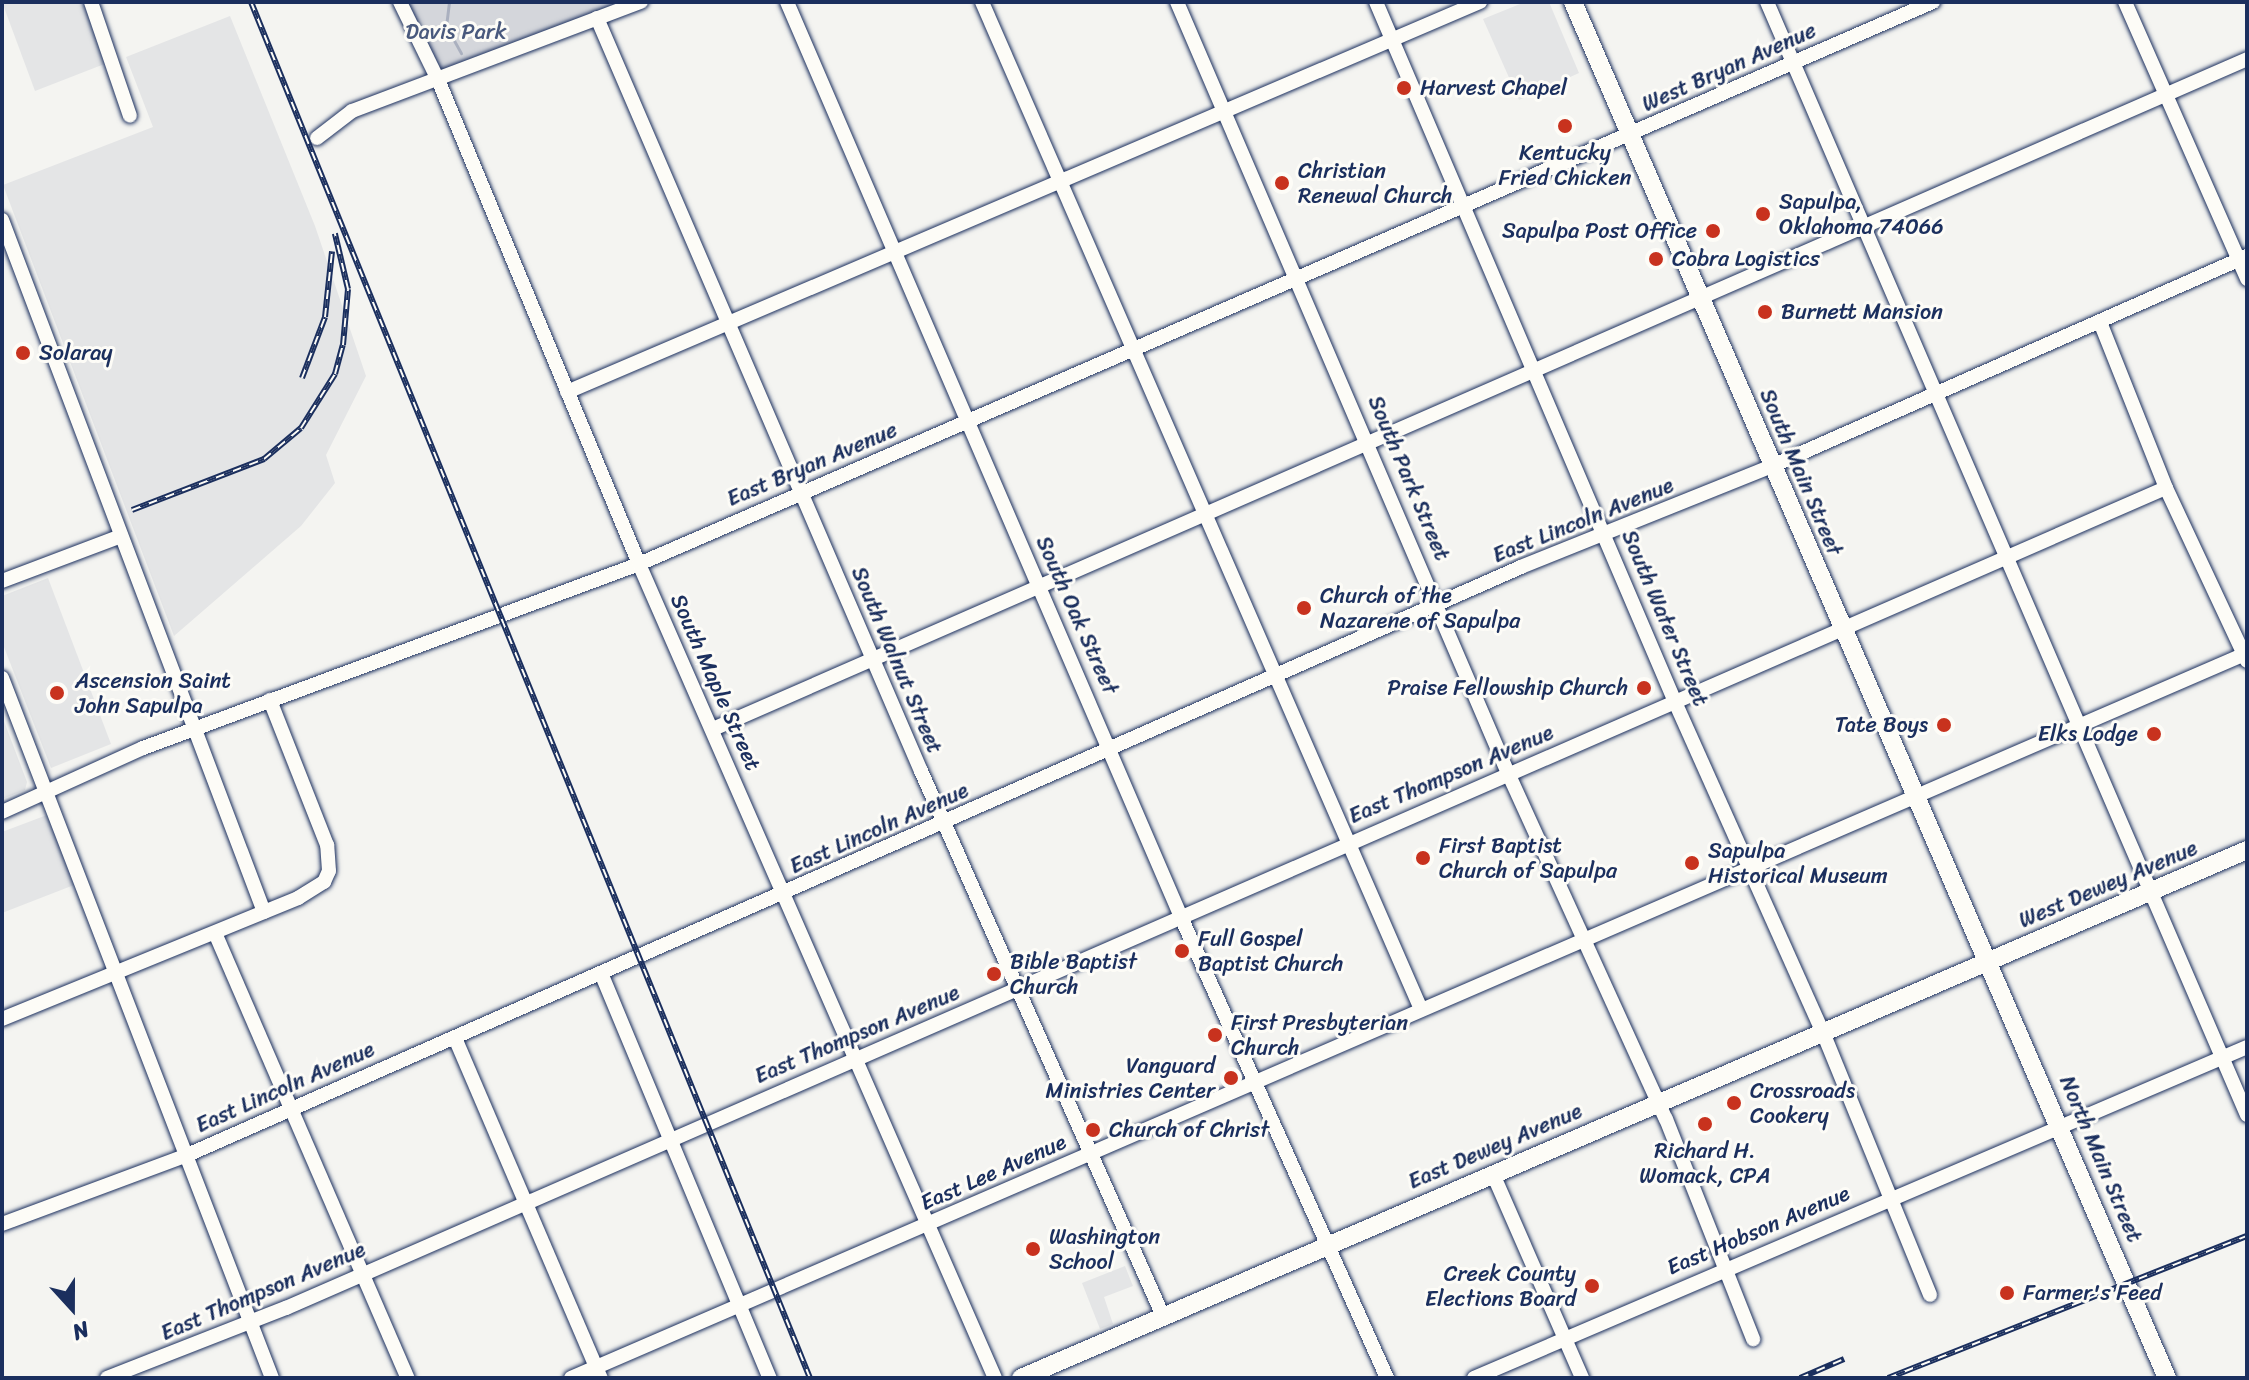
<!DOCTYPE html>
<html>
<head>
<meta charset="utf-8">
<style>
  body { margin:0 }
  #map { position:relative; width:2249px; height:1380px; overflow:hidden; background:#f4f4f1; font-family:Sriracha,sans-serif }
  div>[style] { position:absolute }
  .built>* { inset:0; background:#e4e5e6 }
  .green>* { inset:0; background:#d4d6db }
  .stream>* { height:3px; margin:-1.5px; padding:0 1.5px; transform-origin:1.5px; border-radius:1.5px; background:#aab0bf }
  .roads { filter:drop-shadow(0 0 2px #1b2f5e) drop-shadow(0 0 2px #1b2f5e) }
  .minor>* { height:14px; margin:-7px; padding:0 7px; transform-origin:7px; border-radius:7px; background:#fdfcf7 }
  .major>* { height:18px; margin:-9px; padding:0 9px; transform-origin:9px; border-radius:9px; background:#fdfcf7 }
  .rail>* { height:6px; margin-top:-3px; transform-origin:0; background:repeating-linear-gradient(90deg,#fdfcf7 0 9px,#1b2f5e 0 18px); box-sizing:border-box; border-block:2px solid #1b2f5e }
  .dots>* { width:22px; height:22px; translate:-50% -50%; box-sizing:border-box; border:4px solid #fdfcf7; border-radius:50% }
  span { translate:-50% -50%; white-space:nowrap; text-align:center; line-height:1.15; -webkit-text-stroke:6px #fdfcf7; paint-order:stroke }
  .park-label { font-size:22px; color:#49597d }
  .street-label { font-size:22px; color:#1b2f5e }
  .poi-label { font-size:22px; color:#1b2f5e }
  .left { translate:0 -50%; text-align:left }
  .right { translate:-100% -50%; text-align:right }
  .frame { position:absolute; inset:0; border:4px solid #1b2f5e; pointer-events:none }
  .north { position:absolute; left:32px; top:1268px; width:80px; height:80px; -webkit-text-stroke:6px #fdfcf7; paint-order:stroke; rotate:159deg; font-size:22px; font-weight:700; line-height:32px; text-align:center; color:#1b2f5e }
  .north::after { content:''; display:block; margin:auto; width:28px; height:36px; background:#1b2f5e; clip-path:polygon(50% 0,100% 100%,50% 72%,0 100%) }
</style>
</head>
<body>
<div id="map">
  <div class="built">
    <div style="clip-path:polygon(2px 2px,84px 2px,107px 63px,35px 91px)"></div>
    <div style="clip-path:polygon(1525px 2px,1549px 2px,1579px 73px,1519px 100px,1483px 19px)"></div>
    <div style="clip-path:polygon(230px 16px,315px 226px,366px 376px,326px 455px,335px 483px,301px 526px,174px 636px,3px 185px,153px 127px,126px 57px)"></div>
    <div style="clip-path:polygon(48px 578px,111px 744px,51px 768px,2px 642px,2px 596px)"></div>
    <div style="clip-path:polygon(2px 716px,27px 782px,25px 790px,2px 799px)"></div>
    <div style="clip-path:polygon(47px 815px,74px 885px,2px 913px,2px 832px)"></div>
    <div style="clip-path:polygon(1125px 1266px,1133px 1286px,1104px 1297px,1113px 1324px,1100px 1329px,1082px 1283px)"></div>
  </div>
  <div class="green">
    <div style="clip-path:polygon(407px 2px,629px 2px,440px 71px)"></div>
  </div>
  <div class="stream">
    <div style="left:449px;top:2px;width:24px;rotate:97deg"></div>
    <div style="left:446px;top:26px;width:31px;rotate:61deg"></div>
  </div>
  <div class="roads">
    <div class="minor">
      <div style="left:91px;top:2px;width:120px;rotate:71.1deg"></div>
      <div style="left:400px;top:2px;width:89px;rotate:64deg"></div>
      <div style="left:439px;top:82px;width:522px;rotate:67.46deg"></div>
      <div style="left:639px;top:564px;width:888px;rotate:66.38deg"></div>
      <div style="left:787px;top:2px;width:996px;rotate:66.7deg"></div>
      <div style="left:1181px;top:917px;width:505px;rotate:65.92deg"></div>
      <div style="left:982px;top:2px;width:1099px;rotate:66.45deg"></div>
      <div style="left:1177px;top:2px;width:839px;rotate:66.77deg"></div>
      <div style="left:1508px;top:773px;width:380px;rotate:65.5deg"></div>
      <div style="left:1666px;top:1119px;width:237px;rotate:68.4deg"></div>
      <div style="left:1376px;top:2px;width:761px;rotate:66.87deg"></div>
      <div style="left:1675px;top:702px;width:359px;rotate:65.9deg"></div>
      <div style="left:1822px;top:1030px;width:286px;rotate:67.8deg"></div>
      <div style="left:1767px;top:2px;width:1212px;rotate:66.67deg"></div>
      <div style="left:2125px;top:2px;width:303px;rotate:66.2deg"></div>
      <div style="left:597px;top:18px;width:820px;rotate:66.72deg"></div>
      <div style="left:921px;top:771px;width:596px;rotate:66.06deg"></div>
      <div style="left:317px;top:138px;width:44px;rotate:-37.6deg"></div>
      <div style="left:352px;top:111px;width:309px;rotate:-20.7deg"></div>
      <div style="left:2px;top:220px;width:740px;rotate:69.26deg"></div>
      <div style="left:2100px;top:322px;width:179px;rotate:68.3deg"></div>
      <div style="left:2166px;top:488px;width:191px;rotate:64.9deg"></div>
      <div style="left:567px;top:392px;width:993px;rotate:-23.13deg"></div>
      <div style="left:2px;top:581px;width:127px;rotate:-20.7deg"></div>
      <div style="left:2px;top:678px;width:750px;rotate:68.91deg"></div>
      <div style="left:713px;top:729px;width:1674px;rotate:-23.59deg"></div>
      <div style="left:2px;top:812px;width:155px;rotate:-24.4deg"></div>
      <div style="left:143px;top:748px;width:529px;rotate:-20.35deg"></div>
      <div style="left:639px;top:564px;width:1411px;rotate:-23.48deg"></div>
      <div style="left:215px;top:933px;width:485px;rotate:66.6deg"></div>
      <div style="left:601px;top:973px;width:439px;rotate:67.4deg"></div>
      <div style="left:2px;top:1019px;width:320px;rotate:-22.2deg"></div>
      <div style="left:298px;top:898px;width:31px;rotate:-32deg"></div>
      <div style="left:324px;top:882px;width:12px;rotate:-66deg"></div>
      <div style="left:329px;top:871px;width:26px;rotate:-94deg"></div>
      <div style="left:327px;top:845px;width:156px;rotate:-111.5deg"></div>
      <div style="left:455px;top:1038px;width:370px;rotate:66.8deg"></div>
      <div style="left:1493px;top:1174px;width:223px;rotate:66.4deg"></div>
      <div style="left:2px;top:1224px;width:195px;rotate:-20.4deg"></div>
      <div style="left:185px;top:1156px;width:1460px;rotate:-23.79deg"></div>
      <div style="left:1521px;top:567px;width:271px;rotate:-21.9deg"></div>
      <div style="left:1772px;top:466px;width:519px;rotate:-23.85deg"></div>
      <div style="left:107px;top:1378px;width:192px;rotate:-21.4deg"></div>
      <div style="left:286px;top:1308px;width:2051px;rotate:-23.57deg"></div>
      <div style="left:571px;top:1378px;width:1826px;rotate:-23.39deg"></div>
      <div style="left:1474px;top:1378px;width:841px;rotate:-23.18deg"></div>
    </div>
    <div class="major">
      <div style="left:1573px;top:2px;width:1499px;rotate:66.65deg"></div>
      <div style="left:1021px;top:1378px;width:1335px;rotate:-23.3deg"></div>
    </div>
  </div>
  <div class="rail">
    <div style="left:251px;top:2px;width:1485px;rotate:67.89deg"></div>
    <div style="left:302px;top:378px;width:65px;rotate:-69.3deg"></div>
    <div style="left:325px;top:317px;width:66px;rotate:-83.9deg"></div>
    <div style="left:132px;top:510px;width:142px;rotate:-21.1deg"></div>
    <div style="left:264px;top:459px;width:48px;rotate:-40deg"></div>
    <div style="left:301px;top:428px;width:64px;rotate:-57.8deg"></div>
    <div style="left:335px;top:374px;width:30px;rotate:-75deg"></div>
    <div style="left:343px;top:345px;width:56px;rotate:-84.9deg"></div>
    <div style="left:348px;top:289px;width:57px;rotate:-103.3deg"></div>
    <div style="left:1800px;top:1378px;width:48px;rotate:-23.4deg"></div>
    <div style="left:1888px;top:1378px;width:386px;rotate:-21.6deg"></div>
  </div>
  <div class="dots">
    <div style="left:1404px;top:88px;background:#c8321e"></div>
    <div style="left:1565px;top:126px;background:#c8321e"></div>
    <div style="left:1282px;top:183px;background:#c8321e"></div>
    <div style="left:1763px;top:214px;background:#c8321e"></div>
    <div style="left:1713px;top:231px;background:#c8321e"></div>
    <div style="left:1656px;top:259px;background:#c8321e"></div>
    <div style="left:1765px;top:312px;background:#c8321e"></div>
    <div style="left:23px;top:353px;background:#c8321e"></div>
    <div style="left:1304px;top:608px;background:#c8321e"></div>
    <div style="left:1644px;top:688px;background:#c8321e"></div>
    <div style="left:57px;top:693px;background:#c8321e"></div>
    <div style="left:1944px;top:725px;background:#c8321e"></div>
    <div style="left:2154px;top:734px;background:#c8321e"></div>
    <div style="left:1423px;top:858px;background:#c8321e"></div>
    <div style="left:1692px;top:863px;background:#c8321e"></div>
    <div style="left:1182px;top:951px;background:#c8321e"></div>
    <div style="left:994px;top:974px;background:#c8321e"></div>
    <div style="left:1215px;top:1035px;background:#c8321e"></div>
    <div style="left:1231px;top:1078px;background:#c8321e"></div>
    <div style="left:1734px;top:1103px;background:#c8321e"></div>
    <div style="left:1705px;top:1124px;background:#c8321e"></div>
    <div style="left:1093px;top:1130px;background:#c8321e"></div>
    <div style="left:1033px;top:1249px;background:#c8321e"></div>
    <div style="left:1592px;top:1286px;background:#c8321e"></div>
    <div style="left:2007px;top:1293px;background:#c8321e"></div>
  </div>
  <div class="park-label">
    <span style="left:456px;top:32px">Davis Park</span>
  </div>
  <div class="street-label">
    <span style="left:1729px;top:67px;rotate:-24deg">West Bryan Avenue</span>
    <span style="left:812px;top:464px;rotate:-23deg">East Bryan Avenue</span>
    <span style="left:1801px;top:472px;rotate:67deg">South Main Street</span>
    <span style="left:1409px;top:478px;rotate:67deg">South Park Street</span>
    <span style="left:1583px;top:520px;rotate:-22deg">East Lincoln Avenue</span>
    <span style="left:1077px;top:615px;rotate:66deg">South Oak Street</span>
    <span style="left:1665px;top:618px;rotate:67deg">South Water Street</span>
    <span style="left:897px;top:660px;rotate:67deg">South Walnut Street</span>
    <span style="left:716px;top:682px;rotate:66deg">South Maple Street</span>
    <span style="left:1451px;top:774px;rotate:-23deg">East Thompson Avenue</span>
    <span style="left:879px;top:828px;rotate:-24deg">East Lincoln Avenue</span>
    <span style="left:2108px;top:884px;rotate:-23deg">West Dewey Avenue</span>
    <span style="left:857px;top:1034px;rotate:-23deg">East Thompson Avenue</span>
    <span style="left:285px;top:1087px;rotate:-24deg">East Lincoln Avenue</span>
    <span style="left:1495px;top:1146px;rotate:-23deg">East Dewey Avenue</span>
    <span style="left:2101px;top:1159px;rotate:67deg">North Main Street</span>
    <span style="left:993px;top:1172px;rotate:-24deg">East Lee Avenue</span>
    <span style="left:1758px;top:1230px;rotate:-23deg">East Hobson Avenue</span>
    <span style="left:263px;top:1291px;rotate:-23deg">East Thompson Avenue</span>
  </div>
  <div class="poi-label">
    <span class="left" style="left:1420px;top:88px">Harvest Chapel</span>
    <span style="left:1565px;top:165px">Kentucky<br>Fried Chicken</span>
    <span class="left" style="left:1298px;top:183px">Christian<br>Renewal Church</span>
    <span class="left" style="left:1779px;top:214px">Sapulpa,<br>Oklahoma 74066</span>
    <span class="right" style="left:1697px;top:231px">Sapulpa Post Office</span>
    <span class="left" style="left:1672px;top:259px">Cobra Logistics</span>
    <span class="left" style="left:1781px;top:312px">Burnett Mansion</span>
    <span class="left" style="left:39px;top:353px">Solaray</span>
    <span class="left" style="left:1320px;top:608px">Church of the<br>Nazarene of Sapulpa</span>
    <span class="left" style="left:75px;top:693px">Ascension Saint<br>John Sapulpa</span>
    <span class="right" style="left:1628px;top:688px">Praise Fellowship Church</span>
    <span class="right" style="left:1928px;top:725px">Tate Boys</span>
    <span class="right" style="left:2138px;top:734px">Elks Lodge</span>
    <span class="left" style="left:1439px;top:858px">First Baptist<br>Church of Sapulpa</span>
    <span class="left" style="left:1708px;top:863px">Sapulpa<br>Historical Museum</span>
    <span class="left" style="left:1198px;top:951px">Full Gospel<br>Baptist Church</span>
    <span class="left" style="left:1010px;top:974px">Bible Baptist<br>Church</span>
    <span class="left" style="left:1231px;top:1035px">First Presbyterian<br>Church</span>
    <span class="right" style="left:1215px;top:1078px">Vanguard<br>Ministries Center</span>
    <span class="left" style="left:1750px;top:1103px">Crossroads<br>Cookery</span>
    <span class="left" style="left:1109px;top:1130px">Church of Christ</span>
    <span style="left:1705px;top:1163px">Richard H.<br>Womack, CPA</span>
    <span class="left" style="left:1049px;top:1249px">Washington<br>School</span>
    <span class="right" style="left:1576px;top:1286px">Creek County<br>Elections Board</span>
    <span class="left" style="left:2023px;top:1293px">Farmer's Feed</span>
  </div>
  <div class="frame"></div>
  <div class="north">N</div>
</div>
</body>
</html>
